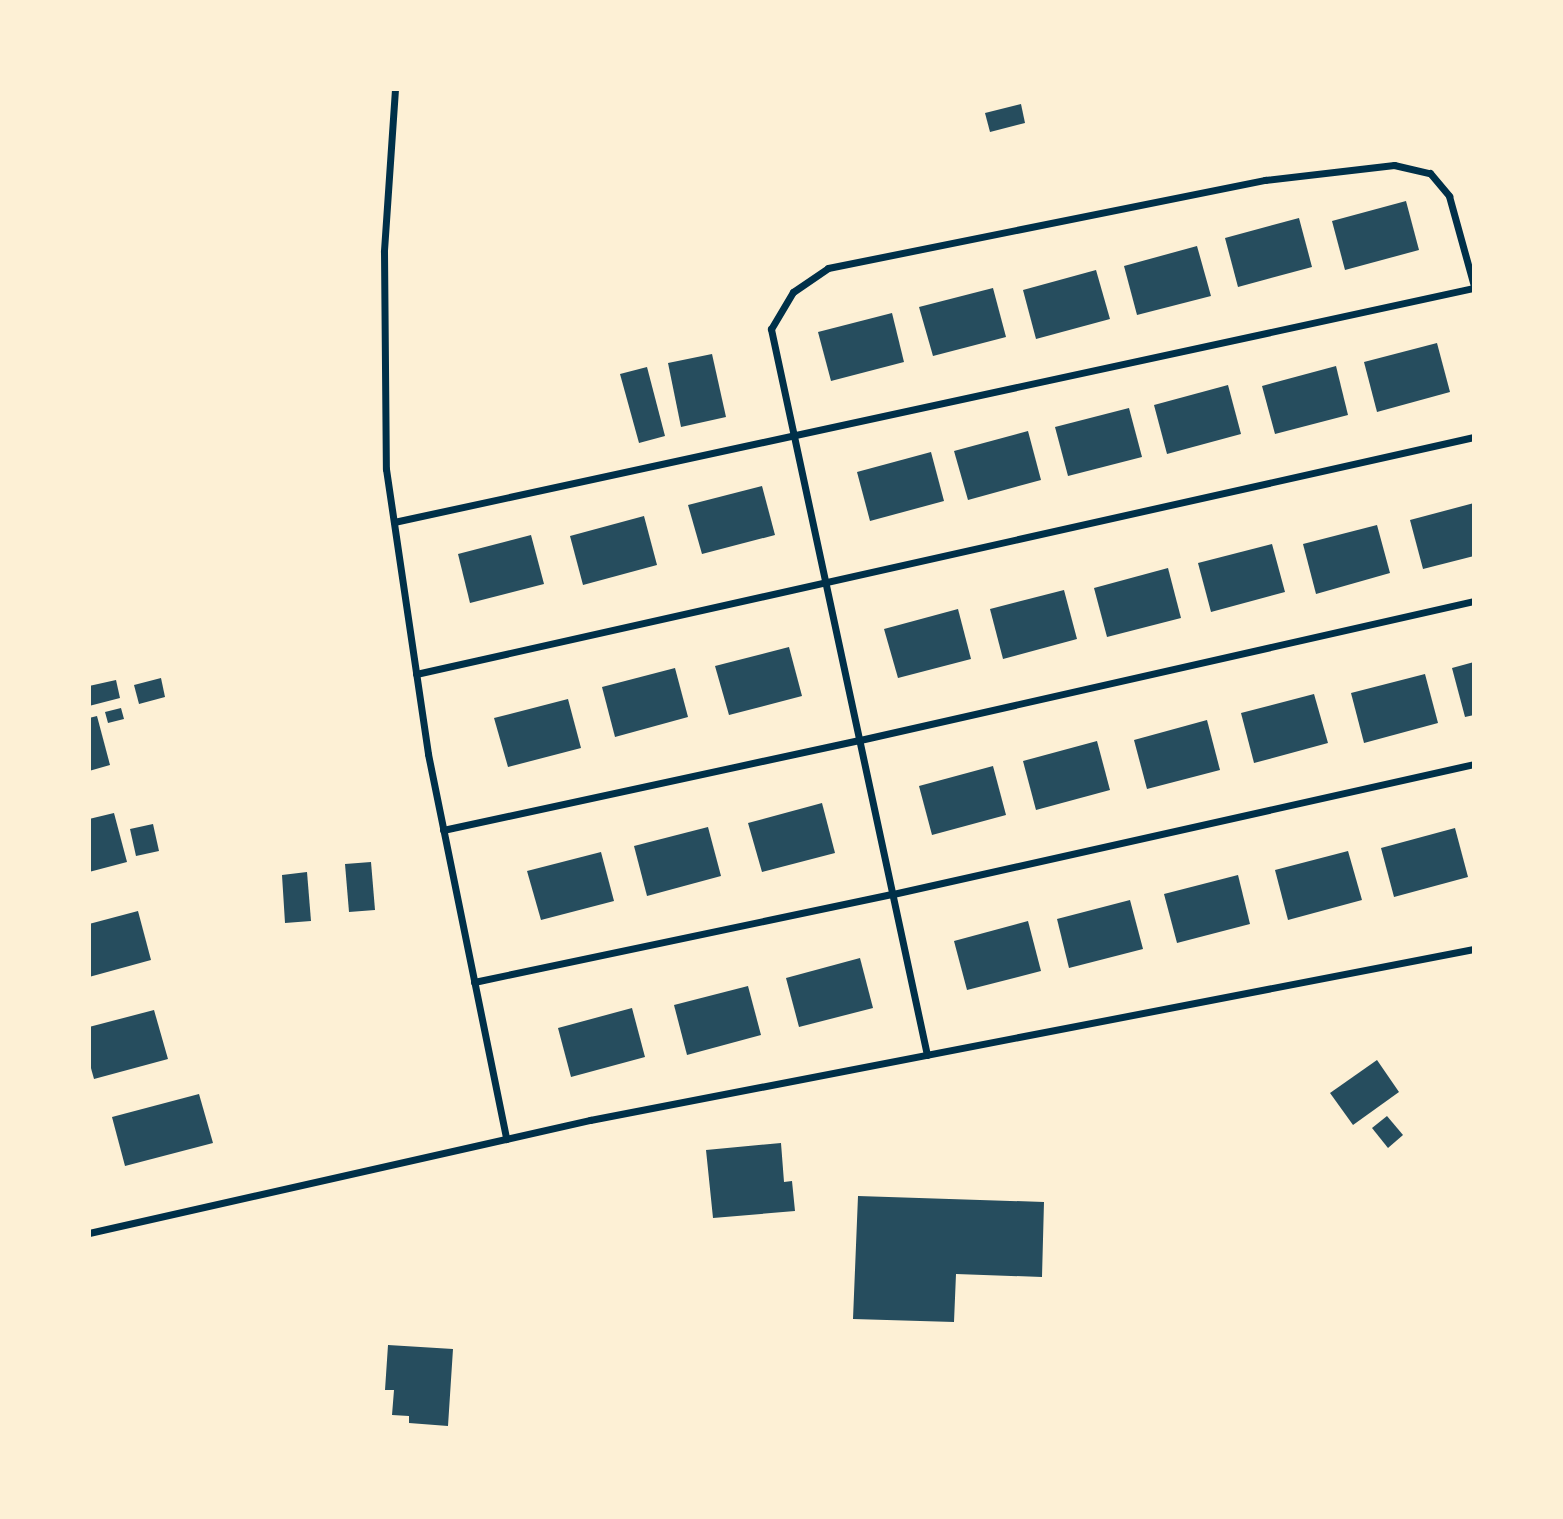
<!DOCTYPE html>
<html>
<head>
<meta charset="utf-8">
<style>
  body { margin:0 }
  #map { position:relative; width:1563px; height:1519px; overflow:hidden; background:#fdf0d5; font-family:Roboto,sans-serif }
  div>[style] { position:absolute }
  .building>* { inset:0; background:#264d5e }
  .minor>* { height:7px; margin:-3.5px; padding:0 3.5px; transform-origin:3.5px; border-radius:3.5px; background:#003049 }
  span { translate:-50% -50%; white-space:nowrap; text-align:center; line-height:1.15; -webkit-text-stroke:7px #fdf0d5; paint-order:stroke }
  .frame { position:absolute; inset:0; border:91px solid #fdf0d5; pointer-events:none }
</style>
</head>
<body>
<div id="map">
  <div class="building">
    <div style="clip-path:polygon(1021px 104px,1025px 123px,990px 132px,985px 113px)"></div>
    <div style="clip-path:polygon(1406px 201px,1419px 250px,1345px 270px,1332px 221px)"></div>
    <div style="clip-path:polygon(1299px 218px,1312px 267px,1238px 287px,1225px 238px)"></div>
    <div style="clip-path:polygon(1197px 246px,1211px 296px,1137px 315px,1124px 266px)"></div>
    <div style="clip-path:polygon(1096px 270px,1110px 319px,1036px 339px,1023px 290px)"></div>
    <div style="clip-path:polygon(993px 288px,1006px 337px,933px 356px,919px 307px)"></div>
    <div style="clip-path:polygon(892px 313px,904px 362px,831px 381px,818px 332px)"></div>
    <div style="clip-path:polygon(1437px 343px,1450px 392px,1377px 412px,1364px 362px)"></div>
    <div style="clip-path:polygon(712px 354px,726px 417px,681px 427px,668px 363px)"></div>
    <div style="clip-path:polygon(1336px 366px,1348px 415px,1275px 434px,1262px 386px)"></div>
    <div style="clip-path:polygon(647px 367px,665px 436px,639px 443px,620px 374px)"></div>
    <div style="clip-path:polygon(1228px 385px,1241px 434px,1167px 454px,1154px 405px)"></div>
    <div style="clip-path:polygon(1129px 408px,1142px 457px,1068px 476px,1055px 427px)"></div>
    <div style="clip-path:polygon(1028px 431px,1041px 480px,968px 500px,954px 451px)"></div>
    <div style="clip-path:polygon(931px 452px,944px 501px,870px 521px,857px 472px)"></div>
    <div style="clip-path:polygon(762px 486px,775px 535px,702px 554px,688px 505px)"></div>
    <div style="clip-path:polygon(1474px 503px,1474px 556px,1423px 569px,1410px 520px)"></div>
    <div style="clip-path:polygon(644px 516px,657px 565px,583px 585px,570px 536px)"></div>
    <div style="clip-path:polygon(1377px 525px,1390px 573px,1316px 594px,1303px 544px)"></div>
    <div style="clip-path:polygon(531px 535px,544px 584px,470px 603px,458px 554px)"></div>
    <div style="clip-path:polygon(1272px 544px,1285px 592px,1211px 612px,1198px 563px)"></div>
    <div style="clip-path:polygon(1168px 568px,1181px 618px,1107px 637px,1094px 588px)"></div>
    <div style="clip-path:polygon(1064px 590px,1077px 639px,1003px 659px,990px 609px)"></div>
    <div style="clip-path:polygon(958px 609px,971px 659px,898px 678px,884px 629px)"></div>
    <div style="clip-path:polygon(789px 647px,802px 696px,729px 715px,715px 666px)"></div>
    <div style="clip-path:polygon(1474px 662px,1474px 715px,1465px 717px,1452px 668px)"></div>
    <div style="clip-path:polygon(675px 668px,688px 717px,615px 737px,602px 687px)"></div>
    <div style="clip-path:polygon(1425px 674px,1438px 723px,1364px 743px,1351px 693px)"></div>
    <div style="clip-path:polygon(161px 678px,165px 697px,139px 704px,134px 685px)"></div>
    <div style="clip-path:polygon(116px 680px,120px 698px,89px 706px,89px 686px)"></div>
    <div style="clip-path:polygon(1314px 694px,1328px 743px,1254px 763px,1241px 713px)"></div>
    <div style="clip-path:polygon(568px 699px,581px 748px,508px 767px,494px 718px)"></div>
    <div style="clip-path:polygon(121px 708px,124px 719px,108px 723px,105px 712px)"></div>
    <div style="clip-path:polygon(97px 716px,110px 765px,89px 771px,89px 718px)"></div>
    <div style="clip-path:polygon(1207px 720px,1220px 770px,1147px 789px,1134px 740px)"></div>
    <div style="clip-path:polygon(1097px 741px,1110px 790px,1036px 810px,1023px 761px)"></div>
    <div style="clip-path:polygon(993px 766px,1006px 815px,932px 835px,919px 786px)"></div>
    <div style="clip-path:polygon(822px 803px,835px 853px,762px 872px,748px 823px)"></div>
    <div style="clip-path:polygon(114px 813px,127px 862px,89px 872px,89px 819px)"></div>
    <div style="clip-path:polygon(153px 824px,159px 851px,136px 856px,130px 829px)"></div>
    <div style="clip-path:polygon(708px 827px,721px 876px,647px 896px,634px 846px)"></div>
    <div style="clip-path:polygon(1455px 828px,1468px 877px,1394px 897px,1381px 848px)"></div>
    <div style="clip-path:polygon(1348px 851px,1362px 900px,1288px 920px,1275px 870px)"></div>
    <div style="clip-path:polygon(601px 852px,614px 901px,541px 920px,527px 871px)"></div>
    <div style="clip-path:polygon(371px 862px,375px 910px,349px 912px,345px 864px)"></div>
    <div style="clip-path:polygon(307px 872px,311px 921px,285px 923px,282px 875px)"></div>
    <div style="clip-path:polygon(1238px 875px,1250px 924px,1177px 943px,1164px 894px)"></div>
    <div style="clip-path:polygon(1130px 900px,1143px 949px,1069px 968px,1057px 919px)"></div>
    <div style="clip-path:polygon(138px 911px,151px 960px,89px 977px,89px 924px)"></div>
    <div style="clip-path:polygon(1028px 921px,1041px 971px,967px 990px,954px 941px)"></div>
    <div style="clip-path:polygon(860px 958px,873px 1008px,799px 1027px,786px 978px)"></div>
    <div style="clip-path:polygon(748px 986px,761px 1035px,687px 1055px,674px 1005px)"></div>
    <div style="clip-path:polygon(632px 1008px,645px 1057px,571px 1077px,558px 1028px)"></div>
    <div style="clip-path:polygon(154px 1010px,168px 1059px,94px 1079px,89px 1061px,89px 1027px)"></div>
    <div style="clip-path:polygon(1377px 1060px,1399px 1092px,1353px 1125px,1330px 1093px)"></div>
    <div style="clip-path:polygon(199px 1094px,213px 1143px,125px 1166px,112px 1117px)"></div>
    <div style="clip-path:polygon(1387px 1116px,1403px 1135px,1388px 1148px,1372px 1128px)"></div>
    <div style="clip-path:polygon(781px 1143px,784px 1182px,792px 1181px,795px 1211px,713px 1218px,706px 1150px)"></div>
    <div style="clip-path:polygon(858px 1196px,1044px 1202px,1042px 1277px,956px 1274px,954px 1322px,853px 1319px)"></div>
    <div style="clip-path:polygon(388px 1345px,453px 1349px,448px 1426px,409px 1423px,409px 1416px,392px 1415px,394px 1390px,385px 1390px)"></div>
  </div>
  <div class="minor">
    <div style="left:395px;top:89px;width:163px;rotate:93.9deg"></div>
    <div style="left:384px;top:252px;width:217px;rotate:89.5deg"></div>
    <div style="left:386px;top:469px;width:288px;rotate:81.6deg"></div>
    <div style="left:428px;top:754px;width:393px;rotate:78.5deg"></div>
    <div style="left:394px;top:522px;width:1105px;rotate:-12.23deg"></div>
    <div style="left:416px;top:674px;width:1084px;rotate:-12.63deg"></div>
    <div style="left:443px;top:830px;width:427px;rotate:-12.2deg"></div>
    <div style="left:860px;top:740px;width:630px;rotate:-12.76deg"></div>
    <div style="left:474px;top:982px;width:428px;rotate:-11.9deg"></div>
    <div style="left:893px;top:894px;width:595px;rotate:-12.61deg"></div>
    <div style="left:927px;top:1055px;width:743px;rotate:-102.13deg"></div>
    <div style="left:771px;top:329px;width:43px;rotate:-59.3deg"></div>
    <div style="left:793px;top:292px;width:42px;rotate:-34.4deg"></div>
    <div style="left:828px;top:268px;width:446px;rotate:-11.4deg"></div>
    <div style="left:1265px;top:180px;width:130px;rotate:-6.6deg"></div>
    <div style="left:1394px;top:165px;width:37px;rotate:13deg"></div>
    <div style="left:1430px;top:173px;width:30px;rotate:50deg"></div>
    <div style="left:1449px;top:196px;width:93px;rotate:74.5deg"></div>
    <div style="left:89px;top:1233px;width:514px;rotate:-12.71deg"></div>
    <div style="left:590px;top:1120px;width:900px;rotate:-10.95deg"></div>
  </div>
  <div class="frame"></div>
</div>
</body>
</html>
